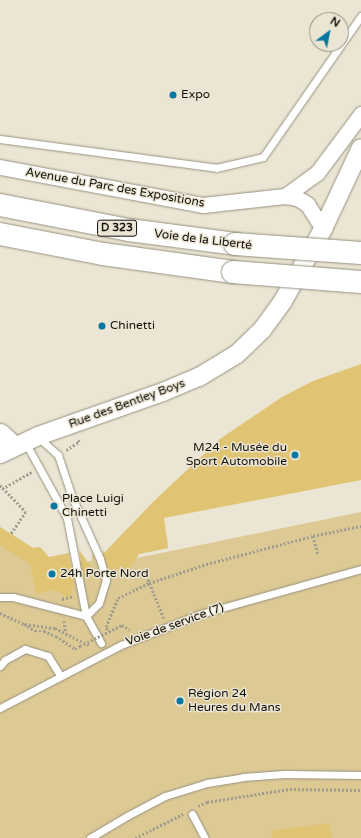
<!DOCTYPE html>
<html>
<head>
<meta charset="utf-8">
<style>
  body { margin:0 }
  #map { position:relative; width:361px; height:838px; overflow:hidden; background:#ebe5d3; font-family:"Varela Round",sans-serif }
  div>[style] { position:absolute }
  .green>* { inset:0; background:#dcc994 }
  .building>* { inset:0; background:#e0c474 }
  .path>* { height:2.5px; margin-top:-1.25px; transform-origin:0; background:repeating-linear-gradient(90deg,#a09c8e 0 2px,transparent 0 4px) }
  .roads { filter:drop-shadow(0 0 1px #979281) drop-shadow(0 0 1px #979281) }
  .service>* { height:7px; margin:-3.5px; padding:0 3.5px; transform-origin:3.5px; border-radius:3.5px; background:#fff }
  .minor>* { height:15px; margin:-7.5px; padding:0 7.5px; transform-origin:7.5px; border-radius:7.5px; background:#fff }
  .tertiary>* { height:18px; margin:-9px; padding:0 9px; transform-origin:9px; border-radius:9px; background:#fff }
  .trunk>* { height:22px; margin:-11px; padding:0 11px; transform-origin:11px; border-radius:11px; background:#fff }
  .path-bridge>* { height:2.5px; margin-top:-1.25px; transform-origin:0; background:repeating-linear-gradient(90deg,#a09c8e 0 2px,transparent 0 4px) }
  .bridges { filter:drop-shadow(0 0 1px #979281) drop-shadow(0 0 1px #979281) }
  .trunk-bridge>* { height:22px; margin:-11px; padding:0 11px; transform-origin:11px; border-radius:11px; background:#fff }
  .dots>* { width:11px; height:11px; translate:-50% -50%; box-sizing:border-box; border:2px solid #ebe5d3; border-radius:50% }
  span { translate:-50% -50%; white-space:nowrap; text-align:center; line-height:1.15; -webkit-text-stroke:3px #ebe5d3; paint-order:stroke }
  .shield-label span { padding:1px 3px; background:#ebe5d3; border:1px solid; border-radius:3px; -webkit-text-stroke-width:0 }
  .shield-label { font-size:11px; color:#12100a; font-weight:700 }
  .poi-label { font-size:12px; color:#12100a }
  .left { translate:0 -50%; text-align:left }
  .right { translate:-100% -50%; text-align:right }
  .street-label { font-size:12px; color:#12100a }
  .north { position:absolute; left:309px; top:12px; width:40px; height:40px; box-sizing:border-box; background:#ebe5d3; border:1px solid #949083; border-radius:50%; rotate:32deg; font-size:11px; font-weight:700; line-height:16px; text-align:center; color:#12100a }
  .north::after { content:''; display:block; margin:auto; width:14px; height:18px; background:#0478a1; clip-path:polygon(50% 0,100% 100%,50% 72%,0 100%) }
</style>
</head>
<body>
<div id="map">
  <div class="green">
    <div style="clip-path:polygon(361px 512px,361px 838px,0 838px,0 527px,33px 548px,39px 547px,42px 549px,44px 555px,42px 558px,71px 565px,80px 563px,82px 554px,87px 562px,91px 561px,93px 552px,97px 560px,102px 558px,103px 550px,107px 557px,150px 539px,167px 536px,168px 548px,149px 552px,148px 548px,140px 549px,137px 558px)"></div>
  </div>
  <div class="building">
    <div style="clip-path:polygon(361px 364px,361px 480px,164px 518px,168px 548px,139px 554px,123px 578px,121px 568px,109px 571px,103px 554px,153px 502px,220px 439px,282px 397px,313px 381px)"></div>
    <div style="clip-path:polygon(0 527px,33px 548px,39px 547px,42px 549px,49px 557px,69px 553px,74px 582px,70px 599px,55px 590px,36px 594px,30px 564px,0 545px)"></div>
    <div style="clip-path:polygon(79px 551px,80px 551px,96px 574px,84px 577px)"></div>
    <div style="clip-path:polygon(329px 823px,332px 838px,272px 838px,271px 831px)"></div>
  </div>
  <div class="path">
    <div style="left:66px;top:450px;width:15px;rotate:-32deg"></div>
    <div style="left:79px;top:442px;width:4px;rotate:-124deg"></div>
    <div style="left:0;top:485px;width:37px;rotate:46deg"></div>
    <div style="left:26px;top:512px;width:27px;rotate:124deg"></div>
    <div style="left:2px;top:489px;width:34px;rotate:-30deg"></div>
    <div style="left:313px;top:536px;width:19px;rotate:74deg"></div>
    <div style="left:145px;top:572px;width:50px;rotate:67.6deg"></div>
    <div style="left:62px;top:599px;width:11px;rotate:-15deg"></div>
    <div style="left:0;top:613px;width:26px;rotate:25deg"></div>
    <div style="left:24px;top:624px;width:13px;rotate:32deg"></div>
    <div style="left:35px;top:631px;width:9px"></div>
    <div style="left:44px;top:631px;width:13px;rotate:23deg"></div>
    <div style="left:56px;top:636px;width:23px;rotate:34deg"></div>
    <div style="left:75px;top:649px;width:6px;rotate:-31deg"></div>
    <div style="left:64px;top:621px;width:11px;rotate:80deg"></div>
    <div style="left:25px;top:624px;width:30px;rotate:8deg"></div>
    <div style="left:55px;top:628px;width:38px;rotate:27deg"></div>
    <div style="left:122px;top:625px;width:9px;rotate:32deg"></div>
    <div style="left:107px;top:630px;width:3px;rotate:-108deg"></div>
    <div style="left:106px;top:627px;width:31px;rotate:-68deg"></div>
    <div style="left:118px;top:598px;width:34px;rotate:-26deg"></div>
    <div style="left:149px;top:583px;width:64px;rotate:-18.2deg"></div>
    <div style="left:210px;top:563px;width:106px;rotate:-14.7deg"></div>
    <div style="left:313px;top:536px;width:49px;rotate:-11.8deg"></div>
    <div style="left:198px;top:806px;width:10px;rotate:-24deg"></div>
    <div style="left:207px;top:802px;width:84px;rotate:-8.9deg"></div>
    <div style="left:290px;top:789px;width:71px;rotate:0.8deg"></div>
    <div style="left:135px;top:838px;width:54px;rotate:-26.6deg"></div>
  </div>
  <div class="roads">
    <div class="service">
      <div style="left:0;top:139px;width:218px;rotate:7.6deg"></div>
      <div style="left:216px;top:168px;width:48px;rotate:-13.2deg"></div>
      <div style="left:263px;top:157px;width:172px;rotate:-55.2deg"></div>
      <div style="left:38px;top:437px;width:27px;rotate:42deg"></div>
      <div style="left:58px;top:455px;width:44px;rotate:71.6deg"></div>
      <div style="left:72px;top:497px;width:68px;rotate:65.7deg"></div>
      <div style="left:100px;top:559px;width:22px;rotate:74deg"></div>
      <div style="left:106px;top:580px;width:24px;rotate:107deg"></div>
      <div style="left:99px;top:603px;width:18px;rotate:135deg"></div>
      <div style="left:86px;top:616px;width:31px;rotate:61deg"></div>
      <div style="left:0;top:597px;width:13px"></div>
      <div style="left:13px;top:597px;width:75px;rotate:14.6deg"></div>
      <div style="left:86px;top:616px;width:100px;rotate:-101deg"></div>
      <div style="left:67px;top:518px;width:87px;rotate:-118.9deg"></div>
      <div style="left:0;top:666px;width:8px;rotate:-50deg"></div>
      <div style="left:5px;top:660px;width:23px;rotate:-29deg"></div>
      <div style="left:25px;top:649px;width:24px;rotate:17deg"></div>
      <div style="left:48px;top:656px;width:22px;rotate:58deg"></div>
      <div style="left:0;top:708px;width:136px;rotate:-27.5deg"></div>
      <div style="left:121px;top:645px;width:85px;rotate:-21.4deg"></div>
      <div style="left:200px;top:614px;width:167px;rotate:-15.6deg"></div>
      <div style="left:192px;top:814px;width:27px;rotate:62deg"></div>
      <div style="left:90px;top:838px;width:43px;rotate:-30.7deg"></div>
      <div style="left:127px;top:816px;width:43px;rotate:-27.8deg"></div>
      <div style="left:165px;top:796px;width:44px;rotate:-17.2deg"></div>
      <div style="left:207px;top:783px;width:36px;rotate:-9deg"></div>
      <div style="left:243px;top:777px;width:41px;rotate:-4.2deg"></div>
      <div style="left:284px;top:774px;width:77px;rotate:0.7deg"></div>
    </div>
    <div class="minor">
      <div style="left:0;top:167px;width:207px;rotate:10.6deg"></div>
      <div style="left:203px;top:205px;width:82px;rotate:-6.3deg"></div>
      <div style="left:285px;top:196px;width:39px;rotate:-36deg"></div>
      <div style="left:317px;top:173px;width:74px;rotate:-53.3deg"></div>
      <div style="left:285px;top:196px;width:12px;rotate:9deg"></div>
      <div style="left:297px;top:198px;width:12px;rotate:31deg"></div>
      <div style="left:307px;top:204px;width:30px;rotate:57deg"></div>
    </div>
    <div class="tertiary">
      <div style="left:0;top:454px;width:42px;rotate:-25.3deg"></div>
      <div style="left:38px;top:436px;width:133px;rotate:-19.4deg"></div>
      <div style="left:163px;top:392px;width:39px;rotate:-23deg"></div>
      <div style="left:199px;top:377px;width:44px;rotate:-31.2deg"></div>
      <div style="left:237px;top:354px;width:35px;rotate:-44deg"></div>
      <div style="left:262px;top:330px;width:36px;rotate:-54deg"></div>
      <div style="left:283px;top:301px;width:82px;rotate:-60.9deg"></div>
      <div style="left:323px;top:229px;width:89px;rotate:-64.9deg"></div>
    </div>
    <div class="trunk">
      <div style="left:0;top:205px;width:131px;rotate:11deg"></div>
      <div style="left:129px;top:230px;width:107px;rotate:7.5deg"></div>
      <div style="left:0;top:234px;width:105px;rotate:11deg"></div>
      <div style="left:103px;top:254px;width:131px;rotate:7.9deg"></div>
      <div style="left:0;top:435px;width:16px;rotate:43deg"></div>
    </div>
  </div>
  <div class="path-bridge">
    <div style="left:80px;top:646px;width:47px;rotate:-26.6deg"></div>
  </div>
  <div class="bridges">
    <div class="trunk-bridge">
      <div style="left:235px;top:244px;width:126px;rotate:4.1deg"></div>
      <div style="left:233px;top:272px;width:128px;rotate:4.5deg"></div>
    </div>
  </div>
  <div class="dots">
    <div style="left:173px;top:95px;background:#0478a1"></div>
    <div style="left:102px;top:326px;background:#0478a1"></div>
    <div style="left:295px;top:455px;background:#0478a1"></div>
    <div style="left:54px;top:506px;background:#0478a1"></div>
    <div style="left:52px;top:574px;background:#0478a1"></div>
    <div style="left:180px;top:701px;background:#0478a1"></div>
  </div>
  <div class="shield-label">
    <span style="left:117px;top:228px">D 323</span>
  </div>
  <div class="poi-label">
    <span class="left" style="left:181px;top:95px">Expo</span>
    <span class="left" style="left:110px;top:326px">Chinetti</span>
    <span class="right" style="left:287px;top:455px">M24 - Musée du<br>Sport Automobile</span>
    <span class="left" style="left:62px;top:506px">Place Luigi<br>Chinetti</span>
    <span class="left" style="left:60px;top:574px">24h Porte Nord</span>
    <span class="left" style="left:188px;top:701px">Région 24<br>Heures du Mans</span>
  </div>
  <div class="street-label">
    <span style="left:115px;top:188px;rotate:10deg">Avenue du Parc des Expositions</span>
    <span style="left:203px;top:240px;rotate:7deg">Voie de la Liberté</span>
    <span style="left:127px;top:404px;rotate:-20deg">Rue des Bentley Boys</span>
    <span style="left:175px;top:625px;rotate:-20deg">Voie de service (7)</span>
  </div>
  <div class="north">N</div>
</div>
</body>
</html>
